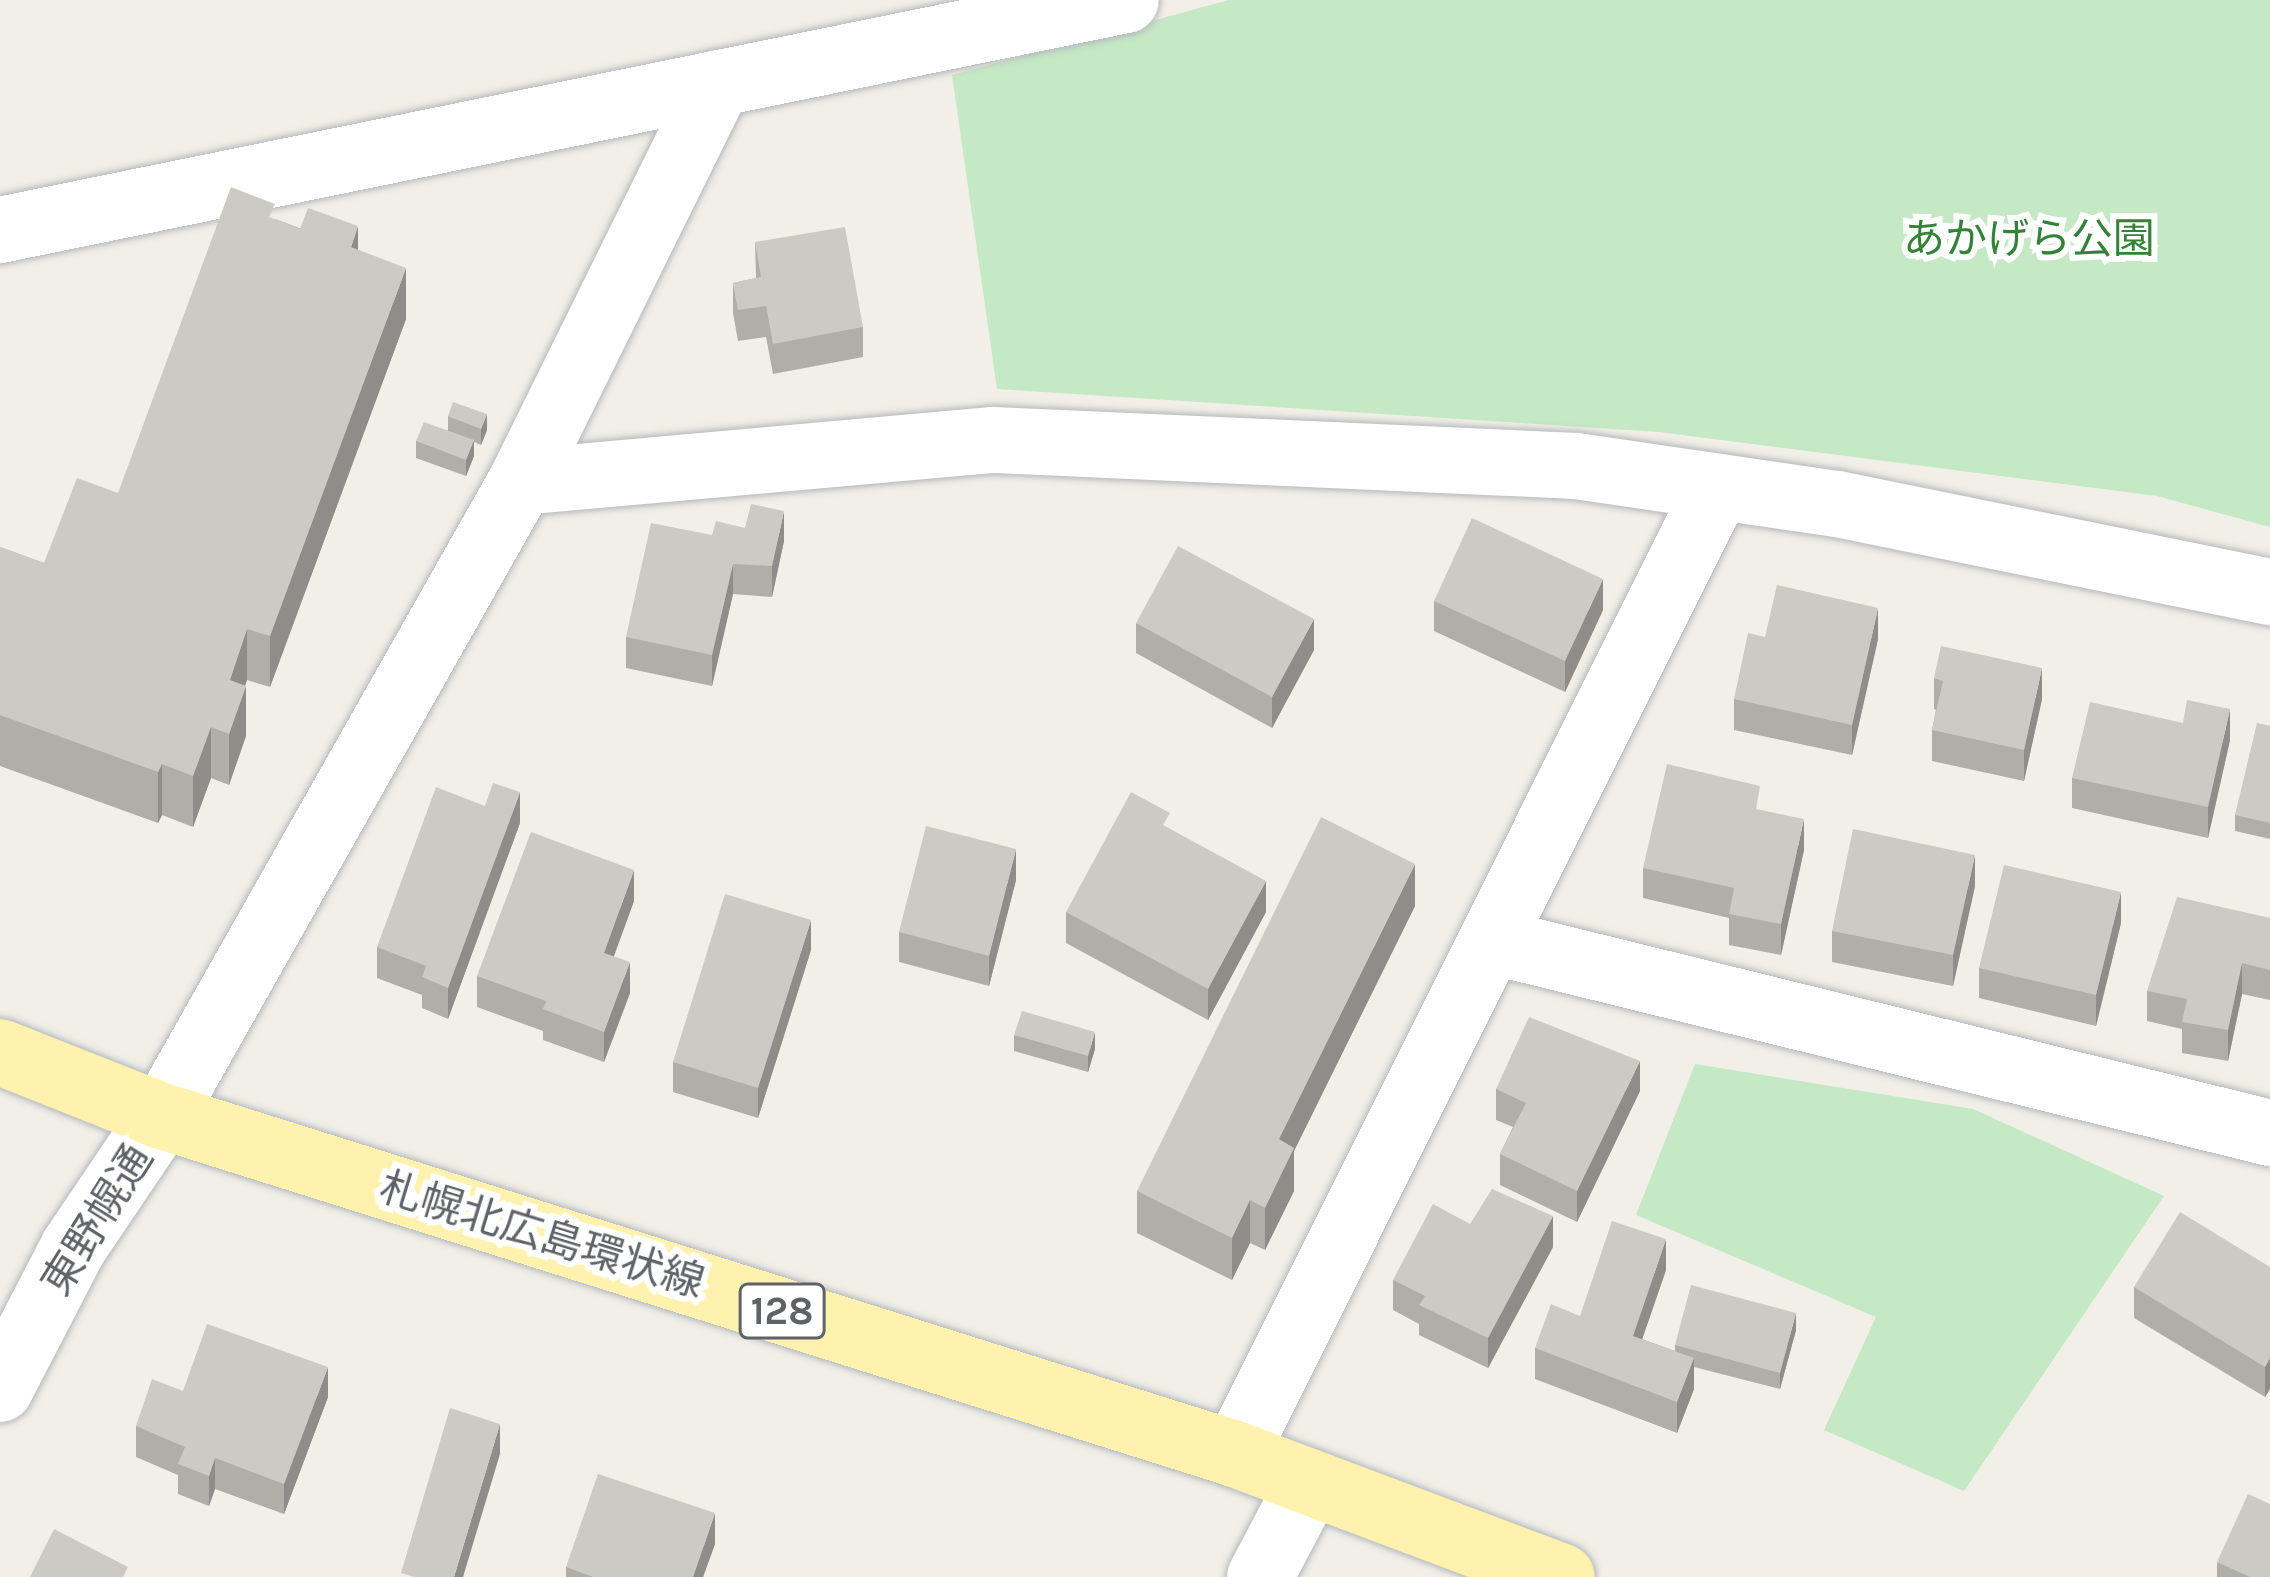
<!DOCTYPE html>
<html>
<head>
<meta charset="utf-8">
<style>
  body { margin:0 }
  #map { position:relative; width:2270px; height:1577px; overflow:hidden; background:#f1efe8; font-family:Karla,"Noto Sans JP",sans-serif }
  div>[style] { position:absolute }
  .green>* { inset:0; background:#c5e8c5 }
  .roads { filter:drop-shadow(0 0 3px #b5b8bc) drop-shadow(0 0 3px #b5b8bc) }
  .minor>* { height:66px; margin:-33px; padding:0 33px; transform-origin:33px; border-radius:33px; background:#fff }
  .primary>* { height:66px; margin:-33px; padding:0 33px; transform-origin:33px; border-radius:33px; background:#fff2af }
  .wall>* { inset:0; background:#afaea9 }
  .shaded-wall>* { inset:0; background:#8f8d8a }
  .building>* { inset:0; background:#cccac5 }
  span { translate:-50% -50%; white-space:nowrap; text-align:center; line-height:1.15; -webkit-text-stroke:12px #fff; paint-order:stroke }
  .shield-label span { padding:3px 9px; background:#fff; border:3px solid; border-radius:9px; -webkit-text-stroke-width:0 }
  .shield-label { font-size:39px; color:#5f6368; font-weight:700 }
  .park-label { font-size:42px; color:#348238 }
  .street-label { font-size:42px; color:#5f6368 }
</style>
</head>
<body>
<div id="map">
  <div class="green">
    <div style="clip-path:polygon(1229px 0,2270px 0,2270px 527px,2157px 496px,1659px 432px,997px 389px,952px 75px)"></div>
    <div style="clip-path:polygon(1695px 1064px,1973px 1109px,2164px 1196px,1964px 1491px,1824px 1430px,1876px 1317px,1636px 1215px)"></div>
  </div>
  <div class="roads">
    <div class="minor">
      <div style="left:0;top:230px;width:1149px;rotate:-11.54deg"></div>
      <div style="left:521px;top:482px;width:474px;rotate:-5.1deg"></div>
      <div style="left:993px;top:440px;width:584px;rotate:2.55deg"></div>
      <div style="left:1576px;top:466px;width:264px;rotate:8.3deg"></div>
      <div style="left:1837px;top:504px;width:442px;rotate:11.5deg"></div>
      <div style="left:1495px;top:942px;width:798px;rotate:13.84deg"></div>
      <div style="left:0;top:1389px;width:159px;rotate:-62.6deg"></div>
      <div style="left:73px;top:1248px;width:159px;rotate:-56deg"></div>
      <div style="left:162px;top:1116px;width:729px;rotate:-60.48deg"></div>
      <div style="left:521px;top:482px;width:445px;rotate:-63.7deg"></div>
      <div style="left:1235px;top:1454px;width:1081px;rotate:-63.46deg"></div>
      <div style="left:1260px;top:1577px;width:107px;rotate:-62.2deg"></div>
    </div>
    <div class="primary">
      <div style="left:0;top:1052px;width:174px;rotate:21.6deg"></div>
      <div style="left:162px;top:1116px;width:1125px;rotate:17.48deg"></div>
      <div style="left:1235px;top:1454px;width:349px;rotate:20.6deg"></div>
    </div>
  </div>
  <div class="wall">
    <div style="clip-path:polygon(275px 219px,358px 250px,406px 319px,270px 687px,247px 680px,245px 685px,246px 736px,229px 785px,211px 778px,193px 827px,162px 815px,158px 823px,0 766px,0 547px,44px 563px,118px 493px)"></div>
    <div style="clip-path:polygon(755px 242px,863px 327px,863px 357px,773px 374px,766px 337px,738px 341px,733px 313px,733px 283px,756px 278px)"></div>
    <div style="clip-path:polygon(448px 416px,487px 430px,481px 445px,474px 442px,474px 456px,466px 476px,416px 458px,416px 441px,448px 430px)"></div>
    <div style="clip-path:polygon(712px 535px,784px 541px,772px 597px,733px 594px,712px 686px,626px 668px,626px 637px)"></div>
    <div style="clip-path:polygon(1434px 601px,1603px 610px,1565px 692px,1434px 631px)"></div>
    <div style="clip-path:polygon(1136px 623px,1314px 650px,1272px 728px,1136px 653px)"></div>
    <div style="clip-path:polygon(1765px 637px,1878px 639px,1852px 755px,1734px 730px,1734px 699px)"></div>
    <div style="clip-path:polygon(1934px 678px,2042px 699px,2024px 781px,1932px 761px,1932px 730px,1936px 710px,1934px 709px)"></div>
    <div style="clip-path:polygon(2270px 726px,2270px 839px,2235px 831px,2235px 815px)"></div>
    <div style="clip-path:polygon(2230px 740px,2208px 838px,2072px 808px,2072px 778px)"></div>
    <div style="clip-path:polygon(1760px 810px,1804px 850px,1781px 955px,1729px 945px,1729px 918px,1643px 898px,1643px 868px)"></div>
    <div style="clip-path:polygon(520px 823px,448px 1019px,422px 1008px,422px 995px,377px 978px,377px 947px)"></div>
    <div style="clip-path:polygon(1170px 829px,1266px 912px,1208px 1020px,1066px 943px,1066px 912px)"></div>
    <div style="clip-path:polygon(1016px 880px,989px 986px,899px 962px,899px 932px)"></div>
    <div style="clip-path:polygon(1975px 886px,1953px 986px,1832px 962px,1832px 931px)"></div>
    <div style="clip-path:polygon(634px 901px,614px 956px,630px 993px,604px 1062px,543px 1040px,543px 1031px,477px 1007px,477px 976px)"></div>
    <div style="clip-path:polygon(1415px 906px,1294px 1151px,1294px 1191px,1265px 1250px,1250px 1243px,1232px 1280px,1137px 1233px,1137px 1191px)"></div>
    <div style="clip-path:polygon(2270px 918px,2270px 1000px,2242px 994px,2228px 1061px,2182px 1053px,2182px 1029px,2147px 1021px,2147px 991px)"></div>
    <div style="clip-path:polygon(2121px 923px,2096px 1026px,1979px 998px,1979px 968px)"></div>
    <div style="clip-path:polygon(811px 950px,758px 1118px,673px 1092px,673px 1062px)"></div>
    <div style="clip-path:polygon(1014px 1035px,1095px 1049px,1088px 1072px,1014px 1051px)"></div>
    <div style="clip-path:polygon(1496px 1089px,1640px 1091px,1577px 1222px,1500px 1185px,1500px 1154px,1513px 1127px,1496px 1120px)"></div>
    <div style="clip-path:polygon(1470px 1224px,1553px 1247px,1488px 1368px,1419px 1335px,1419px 1324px,1393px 1310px,1393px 1280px)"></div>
    <div style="clip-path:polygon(2270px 1267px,2270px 1389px,2265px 1397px,2134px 1318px,2134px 1287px)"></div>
    <div style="clip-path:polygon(1666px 1270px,1642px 1339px,1675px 1351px,1675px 1345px,1796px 1330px,1780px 1389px,1694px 1367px,1694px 1389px,1677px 1433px,1535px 1379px,1535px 1348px,1580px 1316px)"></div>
    <div style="clip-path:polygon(183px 1391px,328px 1397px,284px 1514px,215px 1489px,209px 1506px,178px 1494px,178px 1475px,136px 1457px,136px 1426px)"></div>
    <div style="clip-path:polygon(715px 1544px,703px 1577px,566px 1577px,566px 1567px)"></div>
    <div style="clip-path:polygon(2217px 1562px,2270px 1577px,2217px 1577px)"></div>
  </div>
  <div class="shaded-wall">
    <div style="clip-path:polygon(358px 226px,358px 277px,351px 247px)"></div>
    <div style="clip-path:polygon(406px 268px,406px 319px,270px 687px,270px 636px)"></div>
    <div style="clip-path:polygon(487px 414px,487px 430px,481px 445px,481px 429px)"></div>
    <div style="clip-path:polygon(474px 440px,474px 456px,466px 476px,466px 460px)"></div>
    <div style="clip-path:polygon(784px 511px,784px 541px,772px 597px,772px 566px)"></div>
    <div style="clip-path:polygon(733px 564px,733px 594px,712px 686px,712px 655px)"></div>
    <div style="clip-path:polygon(1603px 579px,1603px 610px,1565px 692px,1565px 661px)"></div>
    <div style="clip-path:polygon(1878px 608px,1878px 639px,1852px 755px,1852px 725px)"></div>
    <div style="clip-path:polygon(1314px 619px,1314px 650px,1272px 728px,1272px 697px)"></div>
    <div style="clip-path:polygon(247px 629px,247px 680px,230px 731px,230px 680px)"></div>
    <div style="clip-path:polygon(2042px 668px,2042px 699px,2024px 781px,2024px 750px)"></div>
    <div style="clip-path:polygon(246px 686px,246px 736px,229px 785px,229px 734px)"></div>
    <div style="clip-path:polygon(2230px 709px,2230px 740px,2208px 838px,2208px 807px)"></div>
    <div style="clip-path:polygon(211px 727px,211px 778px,193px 827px,193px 776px)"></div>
    <div style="clip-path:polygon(162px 764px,162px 815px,158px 823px,158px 772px)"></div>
    <div style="clip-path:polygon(520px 792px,520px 823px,448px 1019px,448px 988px)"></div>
    <div style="clip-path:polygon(1804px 819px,1804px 850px,1781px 955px,1781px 924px)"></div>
    <div style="clip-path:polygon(1016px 849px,1016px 880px,989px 986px,989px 956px)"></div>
    <div style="clip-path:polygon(1975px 855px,1975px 886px,1953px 986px,1953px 955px)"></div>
    <div style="clip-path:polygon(1415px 864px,1415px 906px,1294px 1151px,1294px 1191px,1265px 1250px,1265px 1208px,1279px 1139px)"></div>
    <div style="clip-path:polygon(634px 870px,634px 901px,604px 983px,604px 953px)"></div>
    <div style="clip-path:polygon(1266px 881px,1266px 912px,1208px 1020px,1208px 989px)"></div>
    <div style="clip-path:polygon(2121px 892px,2121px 923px,2096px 1026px,2096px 995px)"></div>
    <div style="clip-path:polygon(811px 920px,811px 950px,758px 1118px,758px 1088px)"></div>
    <div style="clip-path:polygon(630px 962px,630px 993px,604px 1062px,604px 1032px)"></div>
    <div style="clip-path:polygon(2242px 963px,2242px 994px,2228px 1061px,2228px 1030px)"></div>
    <div style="clip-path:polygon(1095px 1032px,1095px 1049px,1088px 1072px,1088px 1056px)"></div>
    <div style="clip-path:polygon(1640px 1061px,1640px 1091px,1577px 1222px,1577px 1191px)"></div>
    <div style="clip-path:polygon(1250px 1200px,1250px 1243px,1232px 1280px,1232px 1238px)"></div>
    <div style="clip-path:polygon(1553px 1216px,1553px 1247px,1488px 1368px,1488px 1338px)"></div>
    <div style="clip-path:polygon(1666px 1239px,1666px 1270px,1633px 1366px,1633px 1336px)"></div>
    <div style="clip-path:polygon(1796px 1313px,1796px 1330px,1780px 1389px,1780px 1373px)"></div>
    <div style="clip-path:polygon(1694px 1358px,1694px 1389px,1677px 1433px,1677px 1402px)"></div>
    <div style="clip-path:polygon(2270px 1358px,2270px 1389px,2265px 1397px,2265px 1367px)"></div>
    <div style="clip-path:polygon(328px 1367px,328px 1397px,284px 1514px,284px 1484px)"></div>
    <div style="clip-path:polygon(500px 1424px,500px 1454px,463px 1577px,454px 1577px)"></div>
    <div style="clip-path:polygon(215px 1458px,215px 1489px,209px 1506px,209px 1476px)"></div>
    <div style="clip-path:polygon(715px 1513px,715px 1544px,703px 1577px,693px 1577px)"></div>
  </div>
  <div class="building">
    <div style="clip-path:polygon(231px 187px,275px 204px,269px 217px,300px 229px,308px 208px,358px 226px,351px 247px,406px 268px,270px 636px,247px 629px,230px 680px,246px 686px,229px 734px,211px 727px,193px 776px,162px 764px,158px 772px,0 715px,0 547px,44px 563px,77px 478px,118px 493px)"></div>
    <div style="clip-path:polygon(845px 227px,863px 327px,773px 344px,766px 306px,738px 310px,733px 283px,761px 277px,755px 242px)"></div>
    <div style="clip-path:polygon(453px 402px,487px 414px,481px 429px,448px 416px)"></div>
    <div style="clip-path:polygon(424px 422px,474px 440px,466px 460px,416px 441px)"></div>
    <div style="clip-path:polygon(751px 504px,784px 511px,772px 566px,733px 564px,712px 655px,626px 637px,651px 523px,712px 535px,716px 521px,745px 528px)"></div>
    <div style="clip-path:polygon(1472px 518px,1603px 579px,1565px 661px,1434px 601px)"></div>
    <div style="clip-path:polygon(1178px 546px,1314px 619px,1272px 697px,1136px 623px)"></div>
    <div style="clip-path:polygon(1777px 585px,1878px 608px,1852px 725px,1734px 699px,1748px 633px,1765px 637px)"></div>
    <div style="clip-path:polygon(1941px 646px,2042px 668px,2024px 750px,1932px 730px,1943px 681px,1934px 678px)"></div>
    <div style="clip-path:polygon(2187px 700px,2230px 709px,2208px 807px,2072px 778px,2090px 702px,2183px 723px)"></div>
    <div style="clip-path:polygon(2257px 723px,2270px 726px,2270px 823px,2235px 815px)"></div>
    <div style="clip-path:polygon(1667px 764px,1760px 786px,1756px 809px,1804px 819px,1781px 924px,1729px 914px,1734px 888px,1643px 868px)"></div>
    <div style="clip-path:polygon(493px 783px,520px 792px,448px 988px,422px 977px,426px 966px,377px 947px,436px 787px,485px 806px)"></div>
    <div style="clip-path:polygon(1131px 792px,1170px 813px,1163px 825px,1266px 881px,1208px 989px,1066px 912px)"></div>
    <div style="clip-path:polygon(1321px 817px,1415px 864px,1279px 1139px,1294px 1148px,1265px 1208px,1250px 1200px,1232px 1238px,1137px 1191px)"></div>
    <div style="clip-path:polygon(926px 826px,1016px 849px,989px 956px,899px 932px)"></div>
    <div style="clip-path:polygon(1853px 829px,1975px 855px,1953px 955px,1832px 931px)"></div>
    <div style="clip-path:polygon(531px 832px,634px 870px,604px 953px,630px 962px,604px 1032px,543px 1009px,546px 1001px,477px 976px)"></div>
    <div style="clip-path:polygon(2004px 865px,2121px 892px,2096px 995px,1979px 968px)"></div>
    <div style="clip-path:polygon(725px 894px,811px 920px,758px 1088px,673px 1062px)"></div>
    <div style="clip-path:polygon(2177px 897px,2270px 918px,2270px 970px,2242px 963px,2228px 1030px,2182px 1022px,2187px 999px,2147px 991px)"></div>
    <div style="clip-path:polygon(1022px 1011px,1095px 1032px,1088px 1056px,1014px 1035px)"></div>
    <div style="clip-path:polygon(1529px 1017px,1640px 1061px,1577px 1191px,1500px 1154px,1526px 1103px,1496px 1089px)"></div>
    <div style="clip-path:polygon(1492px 1189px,1553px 1216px,1488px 1338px,1419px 1305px,1425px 1296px,1393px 1280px,1433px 1204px,1470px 1224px)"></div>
    <div style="clip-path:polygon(2180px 1212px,2270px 1267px,2270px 1358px,2265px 1367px,2134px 1287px)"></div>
    <div style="clip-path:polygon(1612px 1221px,1666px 1239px,1633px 1336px,1694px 1358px,1677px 1402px,1535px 1348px,1551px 1304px,1580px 1316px)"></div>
    <div style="clip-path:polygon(1691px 1285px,1796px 1313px,1780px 1373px,1675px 1345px)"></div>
    <div style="clip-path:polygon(207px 1324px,328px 1367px,284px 1484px,215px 1458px,209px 1476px,178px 1464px,185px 1447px,136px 1426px,152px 1379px,183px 1391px)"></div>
    <div style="clip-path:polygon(450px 1408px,500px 1424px,454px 1577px,414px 1577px,401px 1573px)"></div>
    <div style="clip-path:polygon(598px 1474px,715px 1513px,693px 1577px,593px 1577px,566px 1567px)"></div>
    <div style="clip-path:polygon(2248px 1494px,2270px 1504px,2270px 1577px,2250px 1577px,2217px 1562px)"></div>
    <div style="clip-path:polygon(54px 1529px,128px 1567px,123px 1577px,30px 1577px)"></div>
  </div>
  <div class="shield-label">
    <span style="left:782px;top:1311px">128</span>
  </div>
  <div class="park-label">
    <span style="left:2029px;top:239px">あかげら公園</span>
  </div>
  <div class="street-label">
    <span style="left:97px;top:1220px;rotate:-58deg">東野幌通</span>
    <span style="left:542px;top:1235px;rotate:17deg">札幌北広島環状線</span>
  </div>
</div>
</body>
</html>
